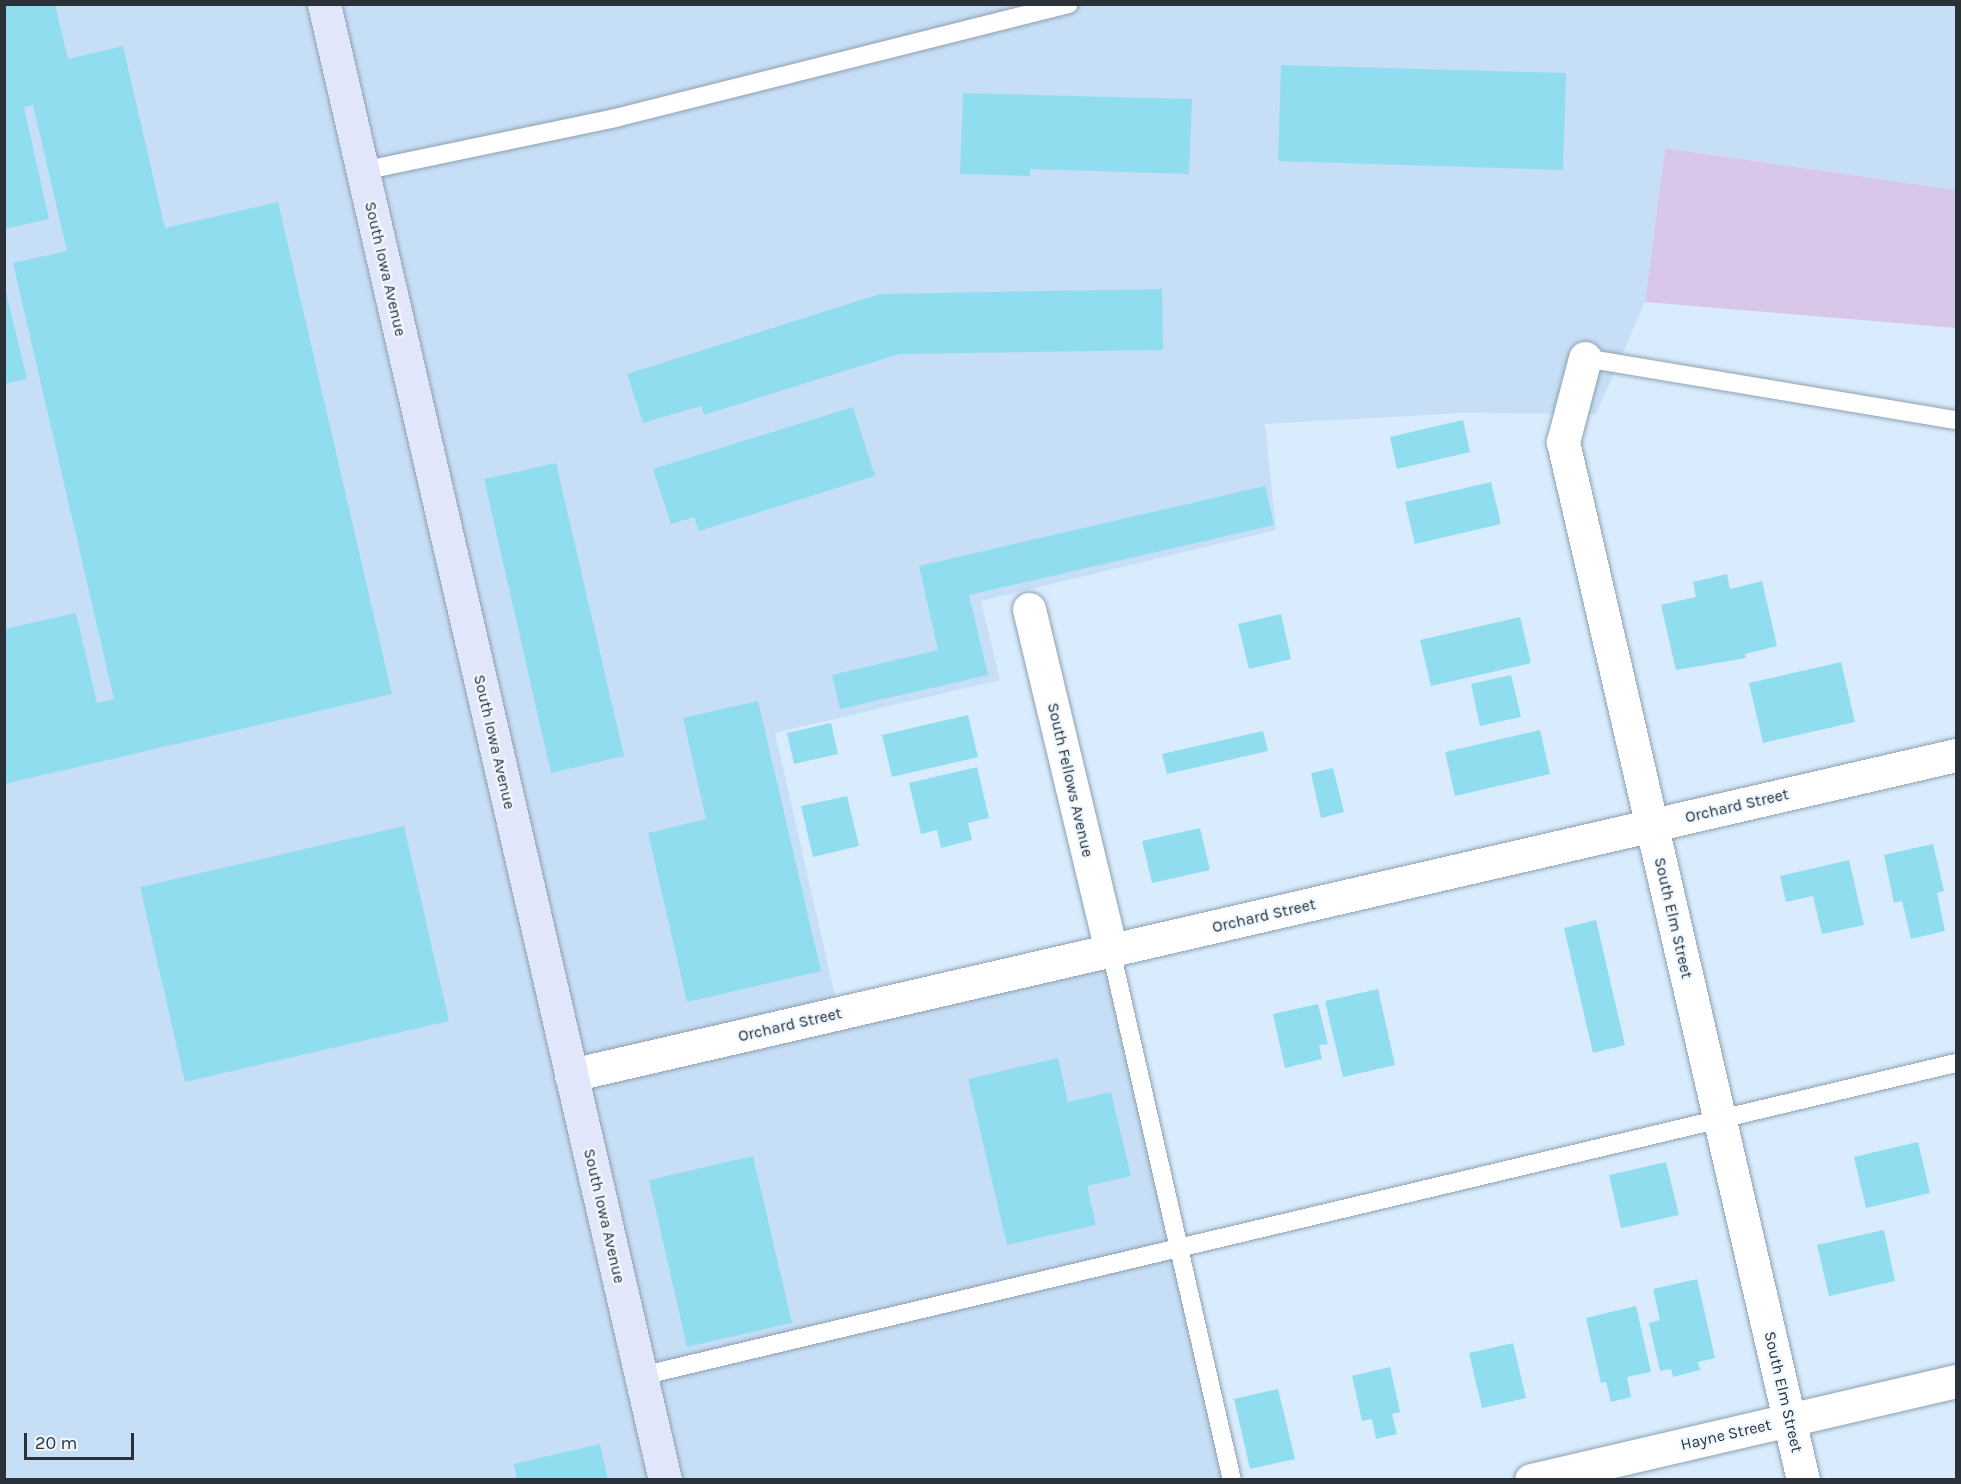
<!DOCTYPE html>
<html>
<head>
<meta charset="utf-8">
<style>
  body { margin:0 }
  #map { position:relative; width:1961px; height:1484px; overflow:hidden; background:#d9ecfe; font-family:Karla,sans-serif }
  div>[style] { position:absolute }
  .built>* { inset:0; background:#c7dff6 }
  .green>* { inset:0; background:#d9c7e9 }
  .building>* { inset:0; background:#90ddf0 }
  .roads { filter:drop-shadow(0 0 2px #8ea0b0) drop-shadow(0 0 2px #8ea0b0) }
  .lane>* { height:18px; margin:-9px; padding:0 9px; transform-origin:9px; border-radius:9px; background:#fff }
  .street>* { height:33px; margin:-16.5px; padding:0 16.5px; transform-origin:16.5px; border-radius:16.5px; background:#fff }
  .secondary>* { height:33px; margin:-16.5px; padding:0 16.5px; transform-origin:16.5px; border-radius:16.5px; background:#e2e6fb }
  span { translate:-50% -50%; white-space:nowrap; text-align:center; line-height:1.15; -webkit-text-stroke:4.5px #f0f8ff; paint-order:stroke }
  .street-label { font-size:16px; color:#2a3138 }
  .frame { position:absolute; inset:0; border:6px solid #2a3138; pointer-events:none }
  .scale { position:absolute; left:24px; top:1433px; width:110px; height:27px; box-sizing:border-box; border:3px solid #2a3138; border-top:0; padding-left:8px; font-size:18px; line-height:21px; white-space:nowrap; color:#2a3138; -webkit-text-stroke:4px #f0f8ff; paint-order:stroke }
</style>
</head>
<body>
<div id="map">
  <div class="built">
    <div style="clip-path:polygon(5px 5px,1956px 5px,1956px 190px,1665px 148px,1645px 302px,1596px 414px,1461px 413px,1265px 424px,1276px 530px,981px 601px,1000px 680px,775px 733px,839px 1013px,1111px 951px,1232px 1479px,5px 1480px)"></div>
  </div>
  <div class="green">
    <div style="clip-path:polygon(1665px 148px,1956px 190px,1956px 328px,1645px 302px)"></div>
  </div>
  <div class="building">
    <div style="clip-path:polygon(4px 4px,55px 4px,68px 59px,123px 46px,165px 228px,278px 202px,392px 694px,4px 784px,4px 629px,76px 613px,97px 703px,114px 699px,13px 263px,67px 251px,33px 105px,24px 107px,49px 219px,4px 229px)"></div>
    <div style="clip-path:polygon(1281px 65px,1566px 73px,1563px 170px,1278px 161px)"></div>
    <div style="clip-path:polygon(963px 93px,1192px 99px,1189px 174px,1030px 169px,1030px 176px,960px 174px)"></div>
    <div style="clip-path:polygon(4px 284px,27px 379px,4px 384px)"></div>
    <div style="clip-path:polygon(1162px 289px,1163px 350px,899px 354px,704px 415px,701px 406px,643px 423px,627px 374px,880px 294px)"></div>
    <div style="clip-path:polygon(853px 407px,875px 476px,699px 531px,694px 517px,671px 524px,653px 469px)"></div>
    <div style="clip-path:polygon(1463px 420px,1470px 452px,1397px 469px,1390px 437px)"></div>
    <div style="clip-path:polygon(556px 463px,624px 756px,551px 773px,484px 479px)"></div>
    <div style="clip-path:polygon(1491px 482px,1501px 524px,1415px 544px,1405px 502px)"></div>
    <div style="clip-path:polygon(1265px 486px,1274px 525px,969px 595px,988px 675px,840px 709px,832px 675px,938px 650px,919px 566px)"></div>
    <div style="clip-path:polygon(1727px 574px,1730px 589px,1762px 581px,1777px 646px,1745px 654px,1746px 658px,1676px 670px,1661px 605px,1696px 597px,1693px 582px)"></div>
    <div style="clip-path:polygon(1281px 614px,1291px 659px,1249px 669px,1238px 624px)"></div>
    <div style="clip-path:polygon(1520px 617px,1531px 663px,1431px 686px,1420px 640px)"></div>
    <div style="clip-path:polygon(1841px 662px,1855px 722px,1763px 743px,1749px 683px)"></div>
    <div style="clip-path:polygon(1511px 675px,1521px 717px,1480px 726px,1471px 684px)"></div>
    <div style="clip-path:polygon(758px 701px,821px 971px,687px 1002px,648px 833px,706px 819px,683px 718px)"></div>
    <div style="clip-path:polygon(968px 715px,978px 757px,892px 777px,882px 735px)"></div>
    <div style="clip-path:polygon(831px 723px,838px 754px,794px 764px,787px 733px)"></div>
    <div style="clip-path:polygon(1540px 730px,1550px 774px,1455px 796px,1445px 752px)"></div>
    <div style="clip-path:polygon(1263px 731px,1268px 751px,1167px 774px,1162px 754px)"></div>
    <div style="clip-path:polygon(977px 767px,989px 818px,968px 823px,972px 840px,941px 848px,937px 830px,921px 834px,909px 783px)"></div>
    <div style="clip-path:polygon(1333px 768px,1344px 812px,1321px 818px,1311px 773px)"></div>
    <div style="clip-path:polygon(847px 796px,859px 846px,813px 857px,801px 806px)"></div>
    <div style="clip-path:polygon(404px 826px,449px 1021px,185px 1082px,140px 887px)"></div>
    <div style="clip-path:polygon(1200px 828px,1210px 870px,1152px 883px,1142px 841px)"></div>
    <div style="clip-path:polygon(1933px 844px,1944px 891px,1937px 893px,1945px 931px,1911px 939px,1902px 901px,1894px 903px,1884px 855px)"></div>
    <div style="clip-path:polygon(1849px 860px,1864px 925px,1822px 934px,1813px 896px,1786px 902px,1780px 876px)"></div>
    <div style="clip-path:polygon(1596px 920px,1625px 1045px,1593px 1053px,1564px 928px)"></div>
    <div style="clip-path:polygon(1378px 989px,1395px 1065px,1343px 1077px,1325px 1001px)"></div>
    <div style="clip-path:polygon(1318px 1004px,1328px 1044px,1319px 1045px,1322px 1059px,1285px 1068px,1273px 1014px)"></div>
    <div style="clip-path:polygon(1058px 1058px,1068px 1102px,1111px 1092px,1131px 1176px,1087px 1186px,1096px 1225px,1007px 1245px,968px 1079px)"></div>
    <div style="clip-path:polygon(1918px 1142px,1930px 1193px,1866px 1208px,1854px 1157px)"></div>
    <div style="clip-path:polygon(753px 1156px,792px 1323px,687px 1347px,649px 1180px)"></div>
    <div style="clip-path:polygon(1666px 1162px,1679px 1215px,1621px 1228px,1609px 1175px)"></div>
    <div style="clip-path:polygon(1884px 1230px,1895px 1281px,1829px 1296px,1817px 1245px)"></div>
    <div style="clip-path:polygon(1697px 1279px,1715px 1358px,1698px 1362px,1700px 1370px,1673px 1377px,1671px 1369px,1660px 1371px,1649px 1323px,1660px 1320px,1653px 1289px)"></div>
    <div style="clip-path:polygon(1636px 1306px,1651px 1372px,1627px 1377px,1631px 1397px,1611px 1402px,1606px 1382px,1601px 1383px,1586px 1318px)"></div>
    <div style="clip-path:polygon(1513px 1343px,1526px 1398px,1482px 1408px,1469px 1353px)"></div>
    <div style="clip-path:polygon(1390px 1367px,1400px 1412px,1392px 1414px,1397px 1434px,1376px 1439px,1372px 1419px,1362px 1421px,1352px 1376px)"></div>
    <div style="clip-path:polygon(1278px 1389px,1295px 1459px,1250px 1469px,1234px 1399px)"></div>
    <div style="clip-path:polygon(600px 1444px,608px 1480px,517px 1480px,514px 1464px)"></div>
  </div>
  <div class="roads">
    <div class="lane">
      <div style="left:362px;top:171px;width:258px;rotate:-11.8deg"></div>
      <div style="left:615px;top:118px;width:468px;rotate:-14.1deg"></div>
      <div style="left:1585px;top:358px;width:376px;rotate:9.5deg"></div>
      <div style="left:1111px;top:951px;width:543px;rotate:77.12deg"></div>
      <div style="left:641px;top:1376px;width:1352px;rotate:-13.39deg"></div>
    </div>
    <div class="street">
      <div style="left:1585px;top:358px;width:87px;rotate:104.7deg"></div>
      <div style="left:1563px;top:442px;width:1065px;rotate:76.98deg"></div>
      <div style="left:1029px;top:609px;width:352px;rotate:76.5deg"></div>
      <div style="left:571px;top:1075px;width:1421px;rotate:-13.01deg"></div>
      <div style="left:1531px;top:1480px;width:436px;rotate:-13.1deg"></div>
    </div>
    <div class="secondary">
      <div style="left:324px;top:4px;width:1515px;rotate:76.99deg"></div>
    </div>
  </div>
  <div class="street-label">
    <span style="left:385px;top:269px;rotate:77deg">South Iowa Avenue</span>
    <span style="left:494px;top:742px;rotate:77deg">South Iowa Avenue</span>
    <span style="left:1070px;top:780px;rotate:77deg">South Fellows Avenue</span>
    <span style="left:1737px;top:806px;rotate:-13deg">Orchard Street</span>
    <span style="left:1264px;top:916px;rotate:-13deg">Orchard Street</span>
    <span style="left:1673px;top:918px;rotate:77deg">South Elm Street</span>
    <span style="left:790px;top:1025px;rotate:-13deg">Orchard Street</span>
    <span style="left:604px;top:1216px;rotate:77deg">South Iowa Avenue</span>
    <span style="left:1783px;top:1392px;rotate:77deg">South Elm Street</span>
    <span style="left:1726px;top:1435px;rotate:-13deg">Hayne Street</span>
  </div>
  <div class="frame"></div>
  <div class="scale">20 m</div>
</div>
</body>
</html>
